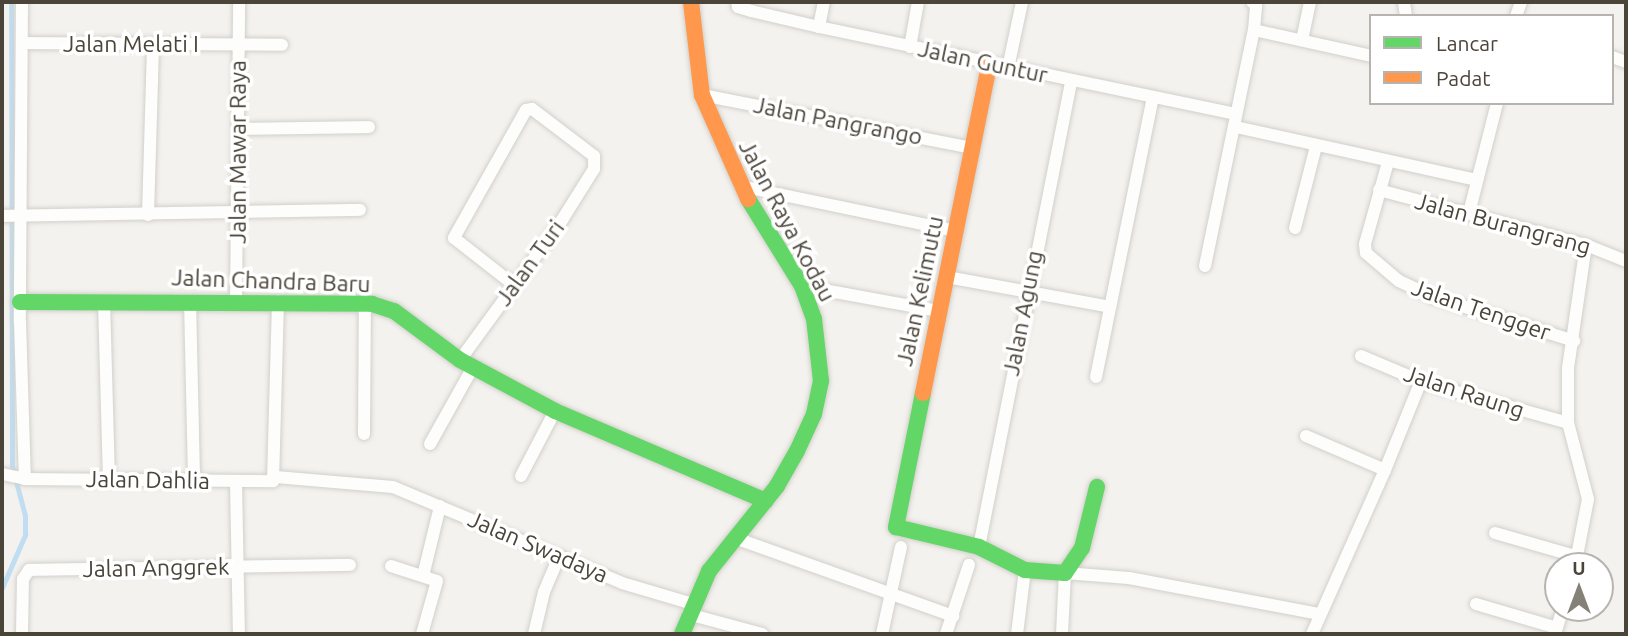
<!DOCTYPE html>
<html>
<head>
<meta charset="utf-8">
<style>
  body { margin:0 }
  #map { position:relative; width:1628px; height:636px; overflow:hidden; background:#f4f2ee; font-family:Ubuntu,sans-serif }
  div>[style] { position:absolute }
  .stream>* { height:4.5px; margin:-2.25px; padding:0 2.25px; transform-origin:2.25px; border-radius:2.25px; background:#c0ddf1 }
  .roads { filter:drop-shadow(0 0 2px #d2d0cb) drop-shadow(0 0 2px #d2d0cb) }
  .street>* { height:12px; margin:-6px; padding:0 6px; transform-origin:6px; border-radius:6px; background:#fdfdfc }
  .fast>* { height:16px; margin:-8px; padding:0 8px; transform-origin:8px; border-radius:8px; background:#63d668 }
  .slow>* { height:16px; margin:-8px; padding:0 8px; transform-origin:8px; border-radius:8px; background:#ff974d }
  span { translate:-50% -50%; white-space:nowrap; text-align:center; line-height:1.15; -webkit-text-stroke:7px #fff; paint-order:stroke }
  .street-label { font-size:23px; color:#4b4439 }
  .frame { position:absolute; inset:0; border:4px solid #4b4439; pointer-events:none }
  .legend { position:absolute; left:1369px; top:14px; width:245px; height:91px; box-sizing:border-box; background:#fff; border:2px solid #b7b4b0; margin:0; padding:9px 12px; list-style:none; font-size:21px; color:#4b4439 }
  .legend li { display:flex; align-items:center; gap:14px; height:35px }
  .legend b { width:35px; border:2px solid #b7b4b0 }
  .north { position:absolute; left:1544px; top:552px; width:70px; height:70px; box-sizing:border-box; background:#fff; border:2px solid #b7b4b0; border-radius:50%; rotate:0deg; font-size:19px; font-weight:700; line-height:28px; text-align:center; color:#4b4439 }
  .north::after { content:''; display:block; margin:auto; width:24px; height:32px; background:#868178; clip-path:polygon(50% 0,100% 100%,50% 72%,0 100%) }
</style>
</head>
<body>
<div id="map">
  <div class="stream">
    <div style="left:2px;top:588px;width:58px;rotate:-66.5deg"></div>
    <div style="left:25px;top:535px;width:19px;rotate:-90deg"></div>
    <div style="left:25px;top:516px;width:52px;rotate:-104.6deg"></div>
    <div style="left:12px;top:466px;width:464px;rotate:-90.1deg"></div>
  </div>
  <div class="roads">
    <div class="street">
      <div style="left:22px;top:2px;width:320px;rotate:90.4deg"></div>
      <div style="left:20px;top:322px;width:157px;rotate:88.2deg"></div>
      <div style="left:737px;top:2px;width:5px;rotate:79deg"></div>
      <div style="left:738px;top:7px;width:14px;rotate:17deg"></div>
      <div style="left:751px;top:11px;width:70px;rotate:13.2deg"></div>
      <div style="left:819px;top:27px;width:424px;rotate:11.8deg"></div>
      <div style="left:1404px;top:2px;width:14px;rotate:82deg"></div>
      <div style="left:1516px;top:16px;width:15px;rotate:-70deg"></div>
      <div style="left:819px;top:27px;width:25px;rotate:-79deg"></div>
      <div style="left:1254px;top:30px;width:120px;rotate:12.5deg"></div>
      <div style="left:1302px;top:40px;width:39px;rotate:-78deg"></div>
      <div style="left:22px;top:43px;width:260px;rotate:0.4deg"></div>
      <div style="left:910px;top:47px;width:46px;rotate:-79.9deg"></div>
      <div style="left:1612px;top:57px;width:15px;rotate:20deg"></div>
      <div style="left:1008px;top:68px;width:67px;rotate:-78deg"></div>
      <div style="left:702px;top:95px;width:276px;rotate:11.1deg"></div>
      <div style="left:1236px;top:127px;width:247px;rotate:12.4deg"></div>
      <div style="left:240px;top:129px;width:129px;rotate:-0.9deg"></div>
      <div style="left:1388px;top:162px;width:85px;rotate:105.7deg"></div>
      <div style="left:1365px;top:244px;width:9px;rotate:84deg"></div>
      <div style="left:1366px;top:253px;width:43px;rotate:40.3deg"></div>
      <div style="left:1399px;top:281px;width:38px;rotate:25deg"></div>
      <div style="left:1433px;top:297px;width:148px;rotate:17.3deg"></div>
      <div style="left:740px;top:186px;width:221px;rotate:11.8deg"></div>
      <div style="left:1379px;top:190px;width:214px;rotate:14.9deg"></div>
      <div style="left:1586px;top:245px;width:43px;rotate:21.8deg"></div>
      <div style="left:1469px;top:213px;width:114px;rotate:-75.7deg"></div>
      <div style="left:148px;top:215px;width:171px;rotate:-88.3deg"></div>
      <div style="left:2px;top:216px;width:358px;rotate:-1deg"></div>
      <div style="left:1295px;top:228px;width:85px;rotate:-75.6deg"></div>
      <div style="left:1205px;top:266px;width:241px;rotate:-78.3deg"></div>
      <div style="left:1254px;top:30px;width:25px;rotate:-85deg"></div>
      <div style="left:1256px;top:5px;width:5px;rotate:-143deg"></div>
      <div style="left:947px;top:277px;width:166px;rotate:10.4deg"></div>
      <div style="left:802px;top:286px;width:138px;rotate:10.4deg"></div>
      <div style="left:104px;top:301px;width:178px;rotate:88.4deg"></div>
      <div style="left:190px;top:301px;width:180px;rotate:88.7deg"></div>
      <div style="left:236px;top:302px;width:300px;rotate:-89.4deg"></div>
      <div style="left:1361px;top:356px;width:69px;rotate:22.9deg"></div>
      <div style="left:1425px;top:383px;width:148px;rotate:15.6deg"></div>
      <div style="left:460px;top:360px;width:173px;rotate:-53.9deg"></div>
      <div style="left:562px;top:220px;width:60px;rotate:-57.9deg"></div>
      <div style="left:594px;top:169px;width:13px;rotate:-90deg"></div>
      <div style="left:594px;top:156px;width:78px;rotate:-142.8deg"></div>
      <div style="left:532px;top:109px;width:6px;rotate:171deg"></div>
      <div style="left:526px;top:110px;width:147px;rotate:119.4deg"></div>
      <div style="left:454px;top:238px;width:76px;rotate:38.1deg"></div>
      <div style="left:1096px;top:377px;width:285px;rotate:-78.5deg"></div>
      <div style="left:364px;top:434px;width:130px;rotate:-89.6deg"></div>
      <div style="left:1306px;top:436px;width:86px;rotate:23.3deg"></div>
      <div style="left:1385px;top:470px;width:180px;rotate:114deg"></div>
      <div style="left:430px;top:444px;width:88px;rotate:-60.8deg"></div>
      <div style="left:1385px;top:470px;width:96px;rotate:-68deg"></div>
      <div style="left:2px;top:474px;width:24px;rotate:12deg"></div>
      <div style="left:25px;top:479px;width:248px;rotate:0.5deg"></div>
      <div style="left:273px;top:481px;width:180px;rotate:-88.4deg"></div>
      <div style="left:521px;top:476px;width:73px;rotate:-62.4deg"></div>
      <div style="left:276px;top:477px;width:117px;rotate:4.9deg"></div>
      <div style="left:393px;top:487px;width:248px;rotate:22.7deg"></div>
      <div style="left:622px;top:583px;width:74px;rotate:16.5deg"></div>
      <div style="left:236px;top:482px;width:152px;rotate:88.9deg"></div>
      <div style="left:1495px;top:533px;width:86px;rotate:16.1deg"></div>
      <div style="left:735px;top:538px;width:232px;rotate:19.7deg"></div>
      <div style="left:979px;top:547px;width:475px;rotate:-78.8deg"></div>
      <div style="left:391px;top:566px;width:48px;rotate:18.1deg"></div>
      <div style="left:437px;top:581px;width:55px;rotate:105.8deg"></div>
      <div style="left:1575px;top:566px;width:68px;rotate:-79deg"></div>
      <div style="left:1588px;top:499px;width:79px;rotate:-104.7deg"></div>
      <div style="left:1568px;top:423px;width:55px;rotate:-90deg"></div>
      <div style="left:1568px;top:368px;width:124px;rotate:-81.7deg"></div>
      <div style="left:423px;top:576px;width:72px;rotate:-76.3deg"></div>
      <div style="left:1476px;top:604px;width:84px;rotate:16.5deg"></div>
      <div style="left:688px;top:614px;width:77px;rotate:15.1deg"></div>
      <div style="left:22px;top:634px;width:55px;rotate:-89deg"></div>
      <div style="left:23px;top:579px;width:11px;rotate:-56deg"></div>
      <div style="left:29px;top:570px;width:321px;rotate:-0.9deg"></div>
      <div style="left:534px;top:634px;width:43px;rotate:-76.6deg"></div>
      <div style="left:544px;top:592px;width:39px;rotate:-67deg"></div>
      <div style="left:882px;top:634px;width:89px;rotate:-77.7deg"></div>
      <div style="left:946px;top:634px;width:73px;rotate:-71.6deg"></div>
      <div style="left:1017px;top:634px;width:64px;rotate:-82.9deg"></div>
      <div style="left:1062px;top:634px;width:61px;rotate:-87.2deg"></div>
      <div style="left:1065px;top:573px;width:64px;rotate:4.5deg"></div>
      <div style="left:1129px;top:578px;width:193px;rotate:10.7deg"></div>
      <div style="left:1555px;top:634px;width:27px;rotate:-73deg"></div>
    </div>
    <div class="fast">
      <div style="left:20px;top:302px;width:352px;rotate:0.3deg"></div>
      <div style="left:372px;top:304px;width:23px;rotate:18deg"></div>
      <div style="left:394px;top:311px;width:82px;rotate:36.6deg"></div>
      <div style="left:460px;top:360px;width:108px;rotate:28.2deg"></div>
      <div style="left:555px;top:411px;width:229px;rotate:23.1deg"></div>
      <div style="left:923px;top:393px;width:137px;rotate:101.4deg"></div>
      <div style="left:896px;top:527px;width:85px;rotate:13.5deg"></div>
      <div style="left:979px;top:547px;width:51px;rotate:26.6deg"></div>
      <div style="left:1025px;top:570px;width:40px;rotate:4.3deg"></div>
      <div style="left:1065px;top:573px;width:30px;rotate:-56deg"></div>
      <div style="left:1082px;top:548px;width:63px;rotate:-76.2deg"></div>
      <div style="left:682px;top:634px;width:69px;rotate:-66.8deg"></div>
      <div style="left:709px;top:571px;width:109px;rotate:-51.3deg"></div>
      <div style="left:777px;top:486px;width:40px;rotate:-60.3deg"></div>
      <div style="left:797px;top:451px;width:41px;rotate:-65.3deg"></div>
      <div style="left:814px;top:414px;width:34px;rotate:-78deg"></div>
      <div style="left:821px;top:381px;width:62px;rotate:-96.4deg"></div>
      <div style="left:814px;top:319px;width:35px;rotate:-110deg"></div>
      <div style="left:802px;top:286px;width:102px;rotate:-121.8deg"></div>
    </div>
    <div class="slow">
      <div style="left:691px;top:2px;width:94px;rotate:83.3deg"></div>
      <div style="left:702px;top:95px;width:114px;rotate:66.1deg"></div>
      <div style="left:923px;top:393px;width:335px;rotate:-78.6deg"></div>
    </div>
  </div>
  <div class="street-label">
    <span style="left:131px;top:44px">Jalan Melati I</span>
    <span style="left:983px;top:62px;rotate:12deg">Jalan Guntur</span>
    <span style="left:838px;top:121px;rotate:11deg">Jalan Pangrango</span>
    <span style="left:238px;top:152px;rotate:-90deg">Jalan Mawar Raya</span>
    <span style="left:787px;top:221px;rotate:62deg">Jalan Raya Kodau</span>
    <span style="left:1503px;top:224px;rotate:15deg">Jalan Burangrang</span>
    <span style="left:530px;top:263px;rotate:-54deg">Jalan Turi</span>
    <span style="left:271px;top:281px;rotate:2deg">Jalan Chandra Baru</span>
    <span style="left:920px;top:291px;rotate:-78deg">Jalan Kelimutu</span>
    <span style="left:1481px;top:310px;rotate:19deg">Jalan Tengger</span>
    <span style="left:1023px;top:313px;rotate:-79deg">Jalan Agung</span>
    <span style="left:1464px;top:392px;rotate:18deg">Jalan Raung</span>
    <span style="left:148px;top:480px;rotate:1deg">Jalan Dahlia</span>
    <span style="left:538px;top:547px;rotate:23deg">Jalan Swadaya</span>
    <span style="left:156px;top:568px;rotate:-1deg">Jalan Anggrek</span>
  </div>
  <div class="frame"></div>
  <ul class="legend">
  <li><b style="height:9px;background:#63d668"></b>Lancar</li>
  <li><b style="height:9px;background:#ff974d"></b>Padat</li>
  </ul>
  <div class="north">U</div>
</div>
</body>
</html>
